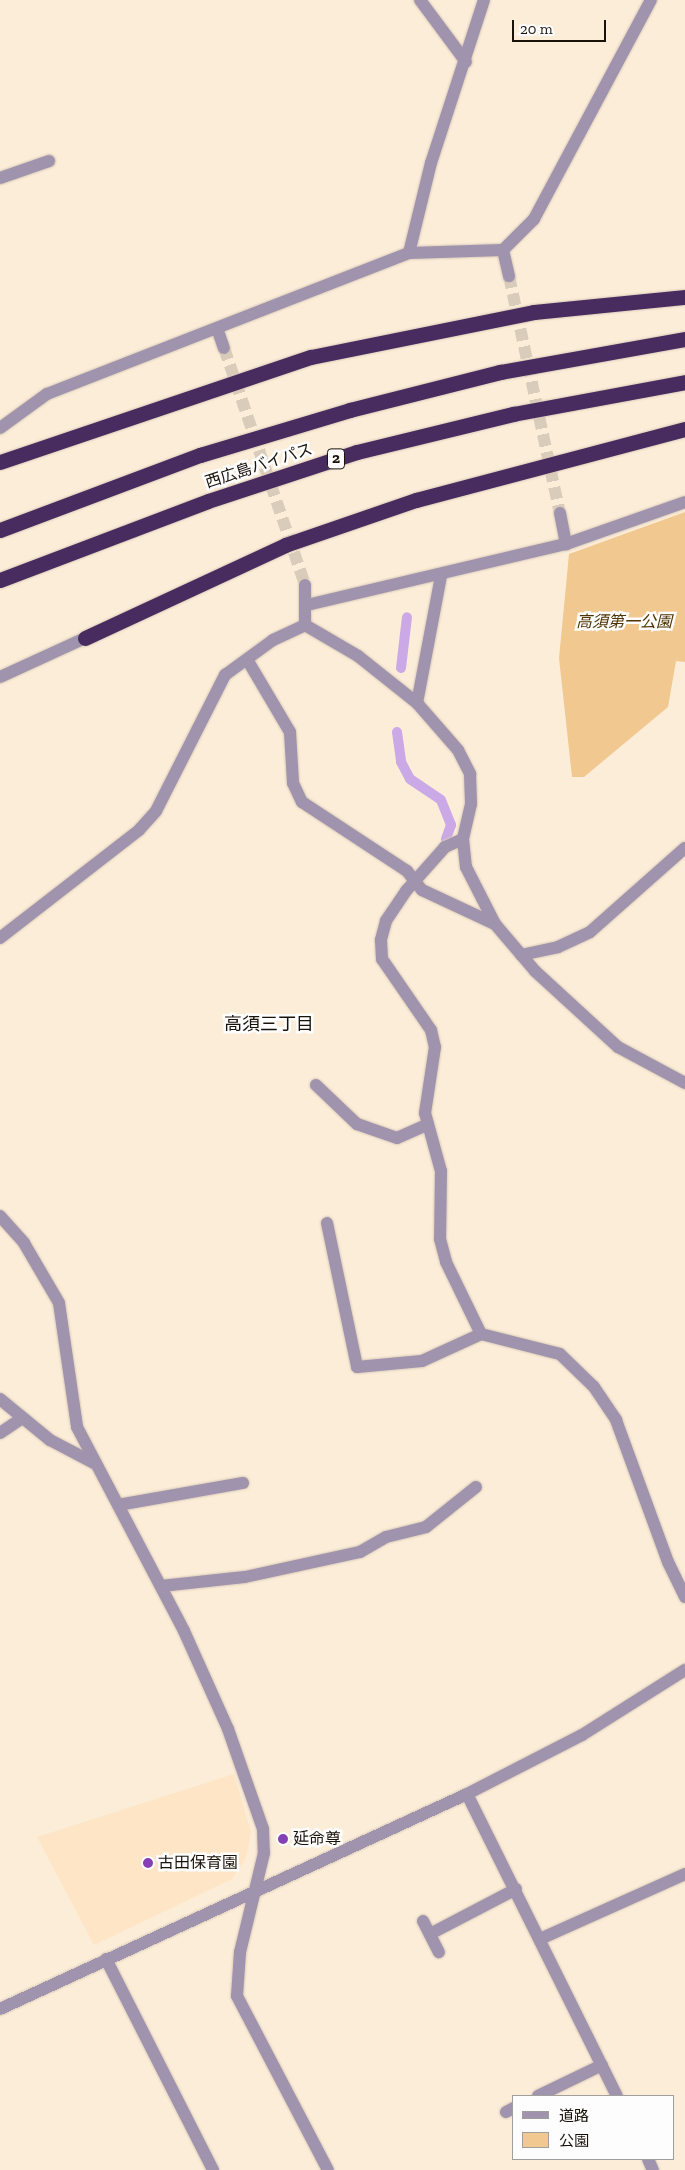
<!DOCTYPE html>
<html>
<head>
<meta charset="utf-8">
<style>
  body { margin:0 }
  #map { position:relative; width:685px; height:2170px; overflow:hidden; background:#fcedd9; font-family:"Zilla Slab","Noto Sans JP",serif }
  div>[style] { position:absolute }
  .built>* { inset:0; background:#fde5c5 }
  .green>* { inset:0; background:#f1c890 }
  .stream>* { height:10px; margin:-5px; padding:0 5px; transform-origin:5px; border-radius:5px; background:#caa9e6 }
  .street-tunnel>* { height:12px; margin-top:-6px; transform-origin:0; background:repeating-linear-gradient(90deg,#daccba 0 12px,transparent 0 18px) }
  .roads { filter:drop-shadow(0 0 1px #d8cab8) drop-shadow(0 0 1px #d8cab8) }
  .lane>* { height:12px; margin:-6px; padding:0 6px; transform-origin:6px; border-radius:6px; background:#a093ad }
  .street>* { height:12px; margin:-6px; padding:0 6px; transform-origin:6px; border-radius:6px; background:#a093ad }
  .highway>* { height:15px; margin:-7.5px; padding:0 7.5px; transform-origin:7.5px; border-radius:7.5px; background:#482b5f }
  .dots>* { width:14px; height:14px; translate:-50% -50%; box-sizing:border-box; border:2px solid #fdfdfd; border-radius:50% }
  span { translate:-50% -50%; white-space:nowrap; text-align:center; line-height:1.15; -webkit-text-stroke:5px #fdfdfd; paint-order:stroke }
  .shield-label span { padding:1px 4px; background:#fdfdfd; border:1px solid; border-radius:4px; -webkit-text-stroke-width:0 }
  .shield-label { font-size:15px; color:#181209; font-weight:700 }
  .street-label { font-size:16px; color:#181209 }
  .park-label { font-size:16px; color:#4f3300; font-style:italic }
  .poi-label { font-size:16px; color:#181209 }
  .left { translate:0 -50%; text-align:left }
  .neighbourhood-label { font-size:18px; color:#181209 }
  .legend { position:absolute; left:512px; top:2095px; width:162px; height:65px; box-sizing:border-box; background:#fdfdfd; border:1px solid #a19f9b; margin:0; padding:6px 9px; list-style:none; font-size:15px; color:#181209 }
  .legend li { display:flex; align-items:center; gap:10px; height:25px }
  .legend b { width:25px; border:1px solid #a19f9b }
  .scale { position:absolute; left:512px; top:20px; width:94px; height:22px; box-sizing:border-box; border:2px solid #181209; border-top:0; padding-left:6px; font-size:15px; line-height:18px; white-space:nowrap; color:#181209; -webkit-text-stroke:4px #fdfdfd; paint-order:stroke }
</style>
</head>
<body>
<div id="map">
  <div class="built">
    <div style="clip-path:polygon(234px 1774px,251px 1832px,246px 1858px,232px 1879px,94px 1945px,37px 1837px)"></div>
  </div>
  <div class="green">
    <div style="clip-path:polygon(685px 512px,685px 662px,676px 661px,668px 707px,584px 777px,572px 777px,559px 658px,569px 554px)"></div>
  </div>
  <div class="stream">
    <div style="left:401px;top:668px;width:51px;rotate:-83.3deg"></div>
    <div style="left:397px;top:732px;width:30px;rotate:82deg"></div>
    <div style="left:401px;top:762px;width:19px;rotate:62deg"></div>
    <div style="left:410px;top:779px;width:37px;rotate:34deg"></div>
    <div style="left:441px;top:800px;width:27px;rotate:68deg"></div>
    <div style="left:451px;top:825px;width:15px;rotate:110deg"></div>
  </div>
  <div class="street-tunnel">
    <div style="left:509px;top:276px;width:242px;rotate:77.9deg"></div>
    <div style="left:224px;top:348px;width:250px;rotate:71.1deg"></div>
  </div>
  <div class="roads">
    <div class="lane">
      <div style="left:521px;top:955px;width:38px;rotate:-12deg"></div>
      <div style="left:558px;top:947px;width:35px;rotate:-25deg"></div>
      <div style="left:590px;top:932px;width:127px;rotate:-41.5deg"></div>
      <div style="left:316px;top:1085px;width:57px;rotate:43.6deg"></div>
      <div style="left:357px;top:1124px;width:42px;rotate:19.3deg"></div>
      <div style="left:397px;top:1138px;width:34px;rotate:-24deg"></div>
      <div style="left:0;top:1433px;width:27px;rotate:-34deg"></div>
      <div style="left:118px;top:1505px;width:127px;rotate:-10deg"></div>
      <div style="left:161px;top:1586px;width:84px;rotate:-6.1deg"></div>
      <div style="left:245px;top:1577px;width:118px;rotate:-12.3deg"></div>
      <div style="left:360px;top:1552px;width:30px;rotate:-30deg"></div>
      <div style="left:386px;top:1537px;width:41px;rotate:-14deg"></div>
      <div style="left:426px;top:1527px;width:64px;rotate:-38.7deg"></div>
      <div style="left:423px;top:1921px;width:35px;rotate:63deg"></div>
      <div style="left:430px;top:1934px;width:97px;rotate:-27.6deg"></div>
      <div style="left:540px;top:1939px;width:159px;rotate:-24.1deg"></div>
      <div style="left:538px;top:2096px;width:71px;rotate:-25.8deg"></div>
      <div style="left:506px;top:2112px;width:9px;rotate:-27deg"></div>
    </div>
    <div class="street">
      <div style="left:420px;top:0;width:77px;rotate:53.4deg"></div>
      <div style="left:0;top:178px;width:52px;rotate:-19.1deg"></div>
      <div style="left:503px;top:250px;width:27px;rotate:77deg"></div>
      <div style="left:409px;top:253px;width:93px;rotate:-76.3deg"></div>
      <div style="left:431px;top:163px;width:171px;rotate:-72deg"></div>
      <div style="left:218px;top:331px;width:18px;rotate:71deg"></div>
      <div style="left:0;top:428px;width:58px;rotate:-35.9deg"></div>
      <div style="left:47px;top:394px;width:388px;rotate:-21.3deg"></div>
      <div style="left:409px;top:253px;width:94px;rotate:-1.8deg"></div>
      <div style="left:503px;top:250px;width:44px;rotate:-45deg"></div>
      <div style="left:534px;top:219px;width:248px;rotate:-61.9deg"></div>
      <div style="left:560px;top:513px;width:32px;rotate:79deg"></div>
      <div style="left:307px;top:605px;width:266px;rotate:-13.3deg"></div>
      <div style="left:566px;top:544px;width:126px;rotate:-19.4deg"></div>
      <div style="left:305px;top:625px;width:61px;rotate:30.3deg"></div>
      <div style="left:358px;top:656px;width:75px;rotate:38.5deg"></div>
      <div style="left:417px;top:703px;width:62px;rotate:48.9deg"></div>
      <div style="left:458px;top:750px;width:27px;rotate:63deg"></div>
      <div style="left:470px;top:774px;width:30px;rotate:88deg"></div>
      <div style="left:471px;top:804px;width:36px;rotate:103deg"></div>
      <div style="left:463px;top:839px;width:28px;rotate:84deg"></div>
      <div style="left:466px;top:867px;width:64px;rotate:63deg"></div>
      <div style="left:495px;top:924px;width:62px;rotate:49.6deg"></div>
      <div style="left:535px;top:971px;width:113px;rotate:42.5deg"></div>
      <div style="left:618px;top:1047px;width:76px;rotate:28.2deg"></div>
      <div style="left:248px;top:661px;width:82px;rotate:59.4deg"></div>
      <div style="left:290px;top:732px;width:51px;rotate:86.6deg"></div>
      <div style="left:293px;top:783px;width:21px;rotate:65deg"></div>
      <div style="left:302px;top:802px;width:126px;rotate:33.3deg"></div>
      <div style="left:407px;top:871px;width:24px;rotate:52deg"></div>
      <div style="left:422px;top:890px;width:81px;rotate:25deg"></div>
      <div style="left:0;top:677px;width:94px;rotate:-24.6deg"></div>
      <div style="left:417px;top:703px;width:129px;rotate:-79.3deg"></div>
      <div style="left:463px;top:839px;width:20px;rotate:156deg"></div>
      <div style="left:445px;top:847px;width:59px;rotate:131.6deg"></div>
      <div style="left:406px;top:891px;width:36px;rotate:124deg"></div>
      <div style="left:386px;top:921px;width:20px;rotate:105deg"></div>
      <div style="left:381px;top:940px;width:19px;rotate:87deg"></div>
      <div style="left:382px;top:959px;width:86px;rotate:55.4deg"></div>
      <div style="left:431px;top:1030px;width:17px;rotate:77deg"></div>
      <div style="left:435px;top:1047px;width:67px;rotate:98.6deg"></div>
      <div style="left:425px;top:1113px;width:60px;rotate:74.6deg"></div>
      <div style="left:441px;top:1171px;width:68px;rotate:90.8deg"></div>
      <div style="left:440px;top:1239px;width:24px;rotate:75deg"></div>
      <div style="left:446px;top:1262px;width:80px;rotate:64.1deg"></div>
      <div style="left:481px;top:1334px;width:81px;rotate:14.2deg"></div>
      <div style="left:560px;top:1354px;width:47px;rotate:44.1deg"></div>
      <div style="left:594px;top:1387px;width:40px;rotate:56deg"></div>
      <div style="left:616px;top:1420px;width:151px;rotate:69.9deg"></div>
      <div style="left:668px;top:1562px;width:39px;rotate:64deg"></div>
      <div style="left:0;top:938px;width:176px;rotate:-37.8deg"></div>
      <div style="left:139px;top:830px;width:25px;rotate:-48deg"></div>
      <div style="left:156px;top:811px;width:153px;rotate:-63.1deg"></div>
      <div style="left:225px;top:675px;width:59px;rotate:-36.1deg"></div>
      <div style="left:273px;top:640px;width:35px;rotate:-25deg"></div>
      <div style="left:305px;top:625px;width:40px;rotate:-90deg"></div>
      <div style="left:0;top:1216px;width:36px;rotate:48deg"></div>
      <div style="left:24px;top:1243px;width:69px;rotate:59.7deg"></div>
      <div style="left:59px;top:1303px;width:125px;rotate:81.7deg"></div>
      <div style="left:77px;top:1427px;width:230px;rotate:62.3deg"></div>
      <div style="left:184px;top:1631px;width:107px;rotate:65.8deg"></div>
      <div style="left:228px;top:1729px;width:106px;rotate:70.7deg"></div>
      <div style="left:263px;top:1829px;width:24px;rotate:88deg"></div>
      <div style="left:264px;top:1853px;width:102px;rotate:103.6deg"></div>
      <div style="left:240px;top:1952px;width:44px;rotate:93.9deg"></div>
      <div style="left:237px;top:1996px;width:196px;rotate:62.4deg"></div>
      <div style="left:327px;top:1223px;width:147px;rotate:78.2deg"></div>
      <div style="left:357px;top:1367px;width:65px;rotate:-5.3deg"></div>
      <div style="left:422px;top:1361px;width:65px;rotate:-24.6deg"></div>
      <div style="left:0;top:1399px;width:65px;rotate:39.4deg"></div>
      <div style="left:50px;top:1440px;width:52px;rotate:27.6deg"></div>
      <div style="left:467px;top:1794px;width:337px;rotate:63.6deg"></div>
      <div style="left:106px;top:1959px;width:237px;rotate:63.1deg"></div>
      <div style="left:0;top:2009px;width:514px;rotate:-24.72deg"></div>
      <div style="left:467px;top:1794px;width:129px;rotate:-27.2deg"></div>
      <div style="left:582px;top:1735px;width:122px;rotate:-32.3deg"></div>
      <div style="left:648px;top:2159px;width:12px;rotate:66deg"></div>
    </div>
    <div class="highway">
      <div style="left:0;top:462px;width:328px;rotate:-18.7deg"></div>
      <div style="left:311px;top:357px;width:227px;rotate:-11.4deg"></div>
      <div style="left:534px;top:312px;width:152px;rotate:-5.7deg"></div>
      <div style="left:0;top:530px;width:214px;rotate:-20.6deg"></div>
      <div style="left:200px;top:455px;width:157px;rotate:-16.7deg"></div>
      <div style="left:350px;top:410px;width:155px;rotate:-14.2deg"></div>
      <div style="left:500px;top:372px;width:188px;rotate:-10.1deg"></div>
      <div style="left:0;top:580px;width:222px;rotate:-20.8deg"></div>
      <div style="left:208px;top:501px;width:157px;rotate:-18.2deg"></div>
      <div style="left:357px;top:452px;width:161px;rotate:-13.7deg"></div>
      <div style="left:513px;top:414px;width:175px;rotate:-10.5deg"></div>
      <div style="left:85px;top:638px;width:221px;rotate:-24.9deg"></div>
      <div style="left:285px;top:545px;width:139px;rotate:-19deg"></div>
      <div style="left:416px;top:500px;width:278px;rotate:-14.8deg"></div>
    </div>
  </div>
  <div class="dots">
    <div style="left:283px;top:1839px;background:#8540b4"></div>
    <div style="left:148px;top:1863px;background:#8540b4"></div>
  </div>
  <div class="shield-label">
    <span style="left:336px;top:459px">2</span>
  </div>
  <div class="street-label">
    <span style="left:259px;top:466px;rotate:-18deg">西広島バイパス</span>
  </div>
  <div class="park-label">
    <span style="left:624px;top:622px">高須第一公園</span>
  </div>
  <div class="poi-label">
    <span class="left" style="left:293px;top:1839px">延命尊</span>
    <span class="left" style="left:158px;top:1863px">古田保育園</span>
  </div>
  <div class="neighbourhood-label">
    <span style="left:269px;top:1024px">高須三丁目</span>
  </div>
  <ul class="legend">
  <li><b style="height:6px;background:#a093ad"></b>道路</li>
  <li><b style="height:14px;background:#f1c890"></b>公園</li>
  </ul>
  <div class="scale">20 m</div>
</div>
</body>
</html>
